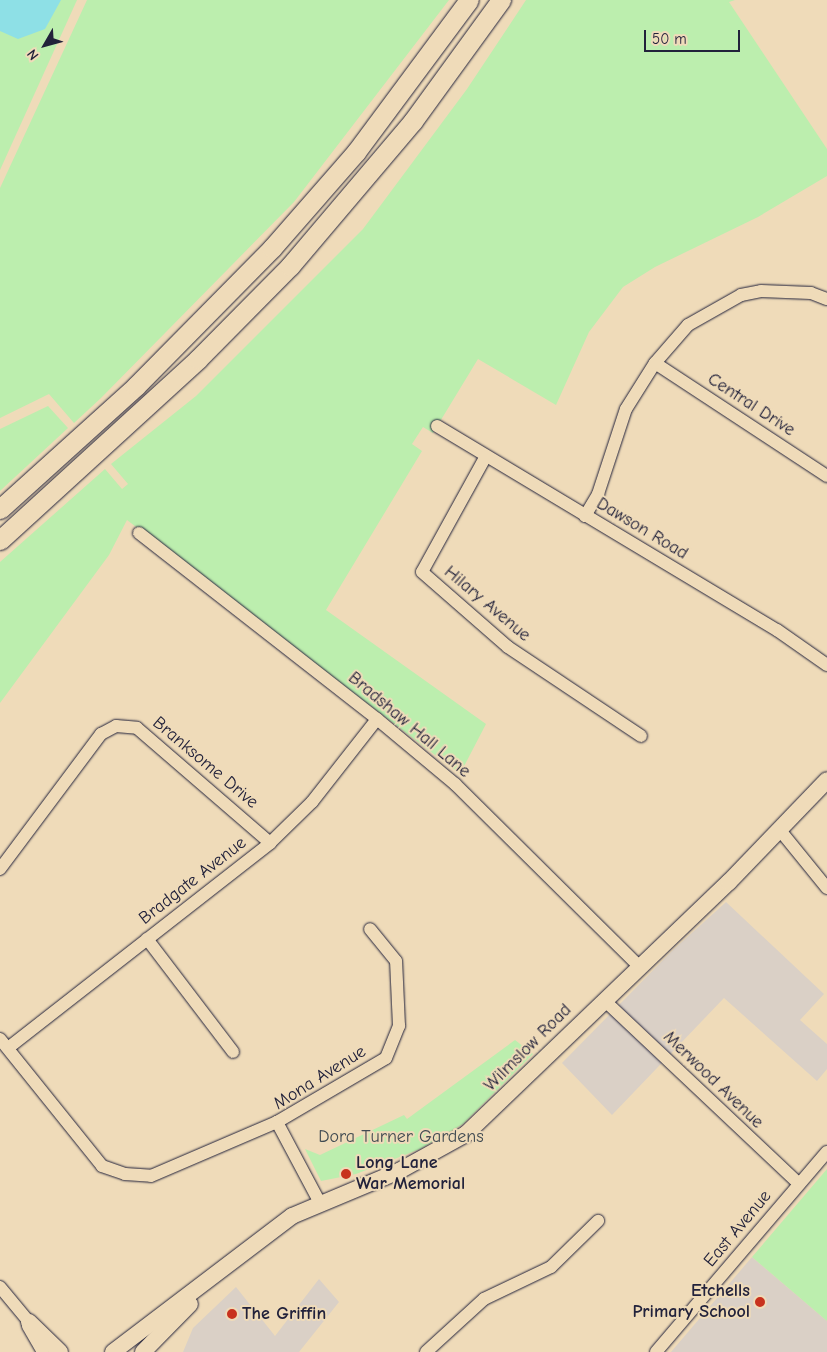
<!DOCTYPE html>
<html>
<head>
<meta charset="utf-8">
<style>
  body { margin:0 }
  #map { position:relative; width:827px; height:1352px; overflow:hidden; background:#efdbb9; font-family:"Comic Neue",sans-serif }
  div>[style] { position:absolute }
  .built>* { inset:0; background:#dad0c6 }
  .green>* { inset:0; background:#bceeae }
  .water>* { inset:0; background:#8ee0e6 }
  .roads { filter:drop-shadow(0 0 1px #22223b) drop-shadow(0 0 1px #22223b) }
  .minor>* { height:12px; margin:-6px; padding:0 6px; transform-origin:6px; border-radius:6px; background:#efdbb9 }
  .major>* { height:16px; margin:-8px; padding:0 8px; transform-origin:8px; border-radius:8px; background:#efdbb9 }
  .highway>* { height:19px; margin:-9.5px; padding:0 9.5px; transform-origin:9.5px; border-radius:9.5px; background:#efdbb9 }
  .dots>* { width:14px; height:14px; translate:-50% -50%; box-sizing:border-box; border:2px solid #efdbb9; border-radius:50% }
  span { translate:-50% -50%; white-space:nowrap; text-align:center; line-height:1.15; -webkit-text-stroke:4px #efdbb9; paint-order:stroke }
  .street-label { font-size:18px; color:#22223b }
  .park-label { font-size:18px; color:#414b52 }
  .poi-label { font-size:18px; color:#22223b; font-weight:700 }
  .left { translate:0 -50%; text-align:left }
  .right { translate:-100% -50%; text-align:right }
  .north { position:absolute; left:20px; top:20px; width:50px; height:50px; -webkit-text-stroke:4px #efdbb9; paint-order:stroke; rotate:232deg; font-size:14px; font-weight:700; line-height:20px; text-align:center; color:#22223b }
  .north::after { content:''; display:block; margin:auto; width:18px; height:22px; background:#22223b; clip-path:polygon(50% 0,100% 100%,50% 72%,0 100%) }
  .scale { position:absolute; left:644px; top:30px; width:96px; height:22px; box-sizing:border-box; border:2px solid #22223b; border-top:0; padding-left:6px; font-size:15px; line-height:18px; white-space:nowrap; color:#22223b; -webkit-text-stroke:4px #efdbb9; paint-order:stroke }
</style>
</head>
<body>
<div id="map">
  <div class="built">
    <div style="clip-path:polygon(726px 902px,824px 994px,800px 1020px,827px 1044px,827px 1069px,817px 1081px,724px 998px,612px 1115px,562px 1063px,672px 951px)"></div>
    <div style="clip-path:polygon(752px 1257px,827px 1321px,827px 1352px,671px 1352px)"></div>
    <div style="clip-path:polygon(319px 1279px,339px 1302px,299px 1352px,183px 1352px,193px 1328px,236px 1287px,275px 1336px)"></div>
  </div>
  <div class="green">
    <div style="clip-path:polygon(0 0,77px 0,0 170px)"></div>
    <div style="clip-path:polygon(87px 0,449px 0,294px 202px,101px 398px,74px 423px,49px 394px,0 418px,0 188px)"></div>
    <div style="clip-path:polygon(526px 0,735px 0,729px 2px,827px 149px,827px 176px,758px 217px,655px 267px,623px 287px,589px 332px,556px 405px,478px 359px,433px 433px,423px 427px,412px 444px,422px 451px,326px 610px,486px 724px,460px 774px,127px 520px,109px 555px,0 703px,0 562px,105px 469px,122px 489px,128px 484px,111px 464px,196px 396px,363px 229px,467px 89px)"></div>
    <div style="clip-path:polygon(48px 406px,68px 428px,0 491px,0 429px)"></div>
    <div style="clip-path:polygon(515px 1040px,533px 1054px,463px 1124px,420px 1149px,356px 1174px,321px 1181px,305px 1149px,320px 1155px,404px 1115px,407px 1119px)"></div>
    <div style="clip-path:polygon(827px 1169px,827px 1321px,752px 1257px)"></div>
  </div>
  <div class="water">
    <div style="clip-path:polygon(0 0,61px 0,45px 29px,18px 39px,0 31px)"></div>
  </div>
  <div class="roads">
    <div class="minor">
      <div style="left:655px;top:363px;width:206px;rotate:33.3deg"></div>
      <div style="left:437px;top:426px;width:397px;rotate:31deg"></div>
      <div style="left:777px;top:630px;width:61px;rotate:35deg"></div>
      <div style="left:486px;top:456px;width:132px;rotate:118.9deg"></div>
      <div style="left:422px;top:572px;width:114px;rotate:41.1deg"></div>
      <div style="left:508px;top:647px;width:160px;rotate:33.8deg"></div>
      <div style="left:585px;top:516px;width:26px;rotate:-59deg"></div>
      <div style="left:598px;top:494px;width:89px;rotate:-71.8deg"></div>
      <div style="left:626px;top:409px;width:54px;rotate:-57.8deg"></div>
      <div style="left:655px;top:363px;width:50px;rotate:-49deg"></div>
      <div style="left:688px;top:325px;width:61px;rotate:-29.5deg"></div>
      <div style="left:741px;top:295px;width:20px;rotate:-11deg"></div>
      <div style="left:761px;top:291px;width:50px;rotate:2.3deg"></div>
      <div style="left:811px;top:293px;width:17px;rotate:21deg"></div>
      <div style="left:139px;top:533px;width:302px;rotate:38deg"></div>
      <div style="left:377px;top:719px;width:102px;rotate:39.8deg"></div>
      <div style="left:455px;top:784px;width:259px;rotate:44.7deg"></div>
      <div style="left:779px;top:829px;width:76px;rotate:50.9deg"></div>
      <div style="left:0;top:869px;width:169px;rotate:-53.2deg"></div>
      <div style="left:101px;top:734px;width:17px;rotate:-28deg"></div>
      <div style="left:116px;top:726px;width:21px;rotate:5deg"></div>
      <div style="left:137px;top:728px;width:176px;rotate:40.8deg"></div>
      <div style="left:147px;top:939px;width:142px;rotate:52.7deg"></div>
      <div style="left:604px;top:1000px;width:268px;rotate:43.3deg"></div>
      <div style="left:0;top:1039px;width:163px;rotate:51.2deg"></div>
      <div style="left:102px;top:1166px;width:24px;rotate:19deg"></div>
      <div style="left:125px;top:1174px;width:26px;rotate:4deg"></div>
      <div style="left:151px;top:1176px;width:137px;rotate:-23.2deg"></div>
      <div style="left:8px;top:1048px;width:333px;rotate:-38deg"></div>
      <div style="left:270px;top:843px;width:59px;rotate:-44.3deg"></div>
      <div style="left:312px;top:802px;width:105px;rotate:-51.9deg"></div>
      <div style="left:320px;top:1203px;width:92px;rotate:-118deg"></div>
      <div style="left:277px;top:1122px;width:126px;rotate:-30.4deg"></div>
      <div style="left:386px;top:1058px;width:35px;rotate:-68deg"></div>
      <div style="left:399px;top:1026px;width:65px;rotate:-92.6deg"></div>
      <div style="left:396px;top:961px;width:41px;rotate:-129.1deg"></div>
      <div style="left:0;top:1287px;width:53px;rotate:50.3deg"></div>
      <div style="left:28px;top:1326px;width:30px;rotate:60deg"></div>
      <div style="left:426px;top:1352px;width:79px;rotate:-42.4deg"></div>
      <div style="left:484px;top:1299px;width:74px;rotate:-25.5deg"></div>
      <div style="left:551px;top:1267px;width:66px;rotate:-44.4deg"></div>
      <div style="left:656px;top:1352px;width:263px;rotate:-49.5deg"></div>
    </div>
    <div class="major">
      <div style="left:29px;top:1322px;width:43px;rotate:44.1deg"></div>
      <div style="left:113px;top:1352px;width:225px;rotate:-37.2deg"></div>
      <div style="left:292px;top:1216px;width:116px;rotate:-22.8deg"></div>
      <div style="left:399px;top:1171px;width:77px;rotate:-28.9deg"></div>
      <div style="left:466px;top:1134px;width:364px;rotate:-43.8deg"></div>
      <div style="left:729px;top:882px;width:141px;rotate:-46.1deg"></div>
      <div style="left:143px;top:1352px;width:67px;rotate:-45.6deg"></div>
    </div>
    <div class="highway">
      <div style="left:0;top:509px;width:183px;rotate:-42.1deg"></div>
      <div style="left:136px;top:386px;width:194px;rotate:-45.4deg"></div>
      <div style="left:272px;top:248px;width:128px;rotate:-48.8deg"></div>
      <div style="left:356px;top:152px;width:189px;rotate:-53.4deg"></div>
      <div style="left:0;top:540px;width:268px;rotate:-42.4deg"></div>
      <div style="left:198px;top:359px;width:131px;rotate:-45.3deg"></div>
      <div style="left:290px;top:266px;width:190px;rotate:-49.7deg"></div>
      <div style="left:413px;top:121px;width:150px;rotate:-54deg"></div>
    </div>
  </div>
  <div class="dots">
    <div style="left:346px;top:1174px;background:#c8321e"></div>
    <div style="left:760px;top:1302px;background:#c8321e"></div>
    <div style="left:232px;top:1314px;background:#c8321e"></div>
  </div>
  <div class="street-label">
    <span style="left:751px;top:405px;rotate:33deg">Central Drive</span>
    <span style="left:642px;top:529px;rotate:31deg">Dawson Road</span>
    <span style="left:487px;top:604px;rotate:40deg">Hilary Avenue</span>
    <span style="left:409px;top:725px;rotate:40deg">Bradshaw Hall Lane</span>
    <span style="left:205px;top:763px;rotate:40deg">Branksome Drive</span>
    <span style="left:193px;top:881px;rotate:-38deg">Bradgate Avenue</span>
    <span style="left:528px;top:1048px;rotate:-45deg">Wilmslow Road</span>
    <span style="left:320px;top:1078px;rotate:-32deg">Mona Avenue</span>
    <span style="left:713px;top:1080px;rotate:44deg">Merwood Avenue</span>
    <span style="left:738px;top:1229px;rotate:-50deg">East Avenue</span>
  </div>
  <div class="park-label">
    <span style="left:401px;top:1137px">Dora Turner Gardens</span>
  </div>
  <div class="poi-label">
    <span class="left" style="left:356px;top:1174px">Long Lane<br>War Memorial</span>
    <span class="right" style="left:750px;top:1302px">Etchells<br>Primary School</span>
    <span class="left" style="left:242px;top:1314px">The Griffin</span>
  </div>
  <div class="north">N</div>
  <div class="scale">50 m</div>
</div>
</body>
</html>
